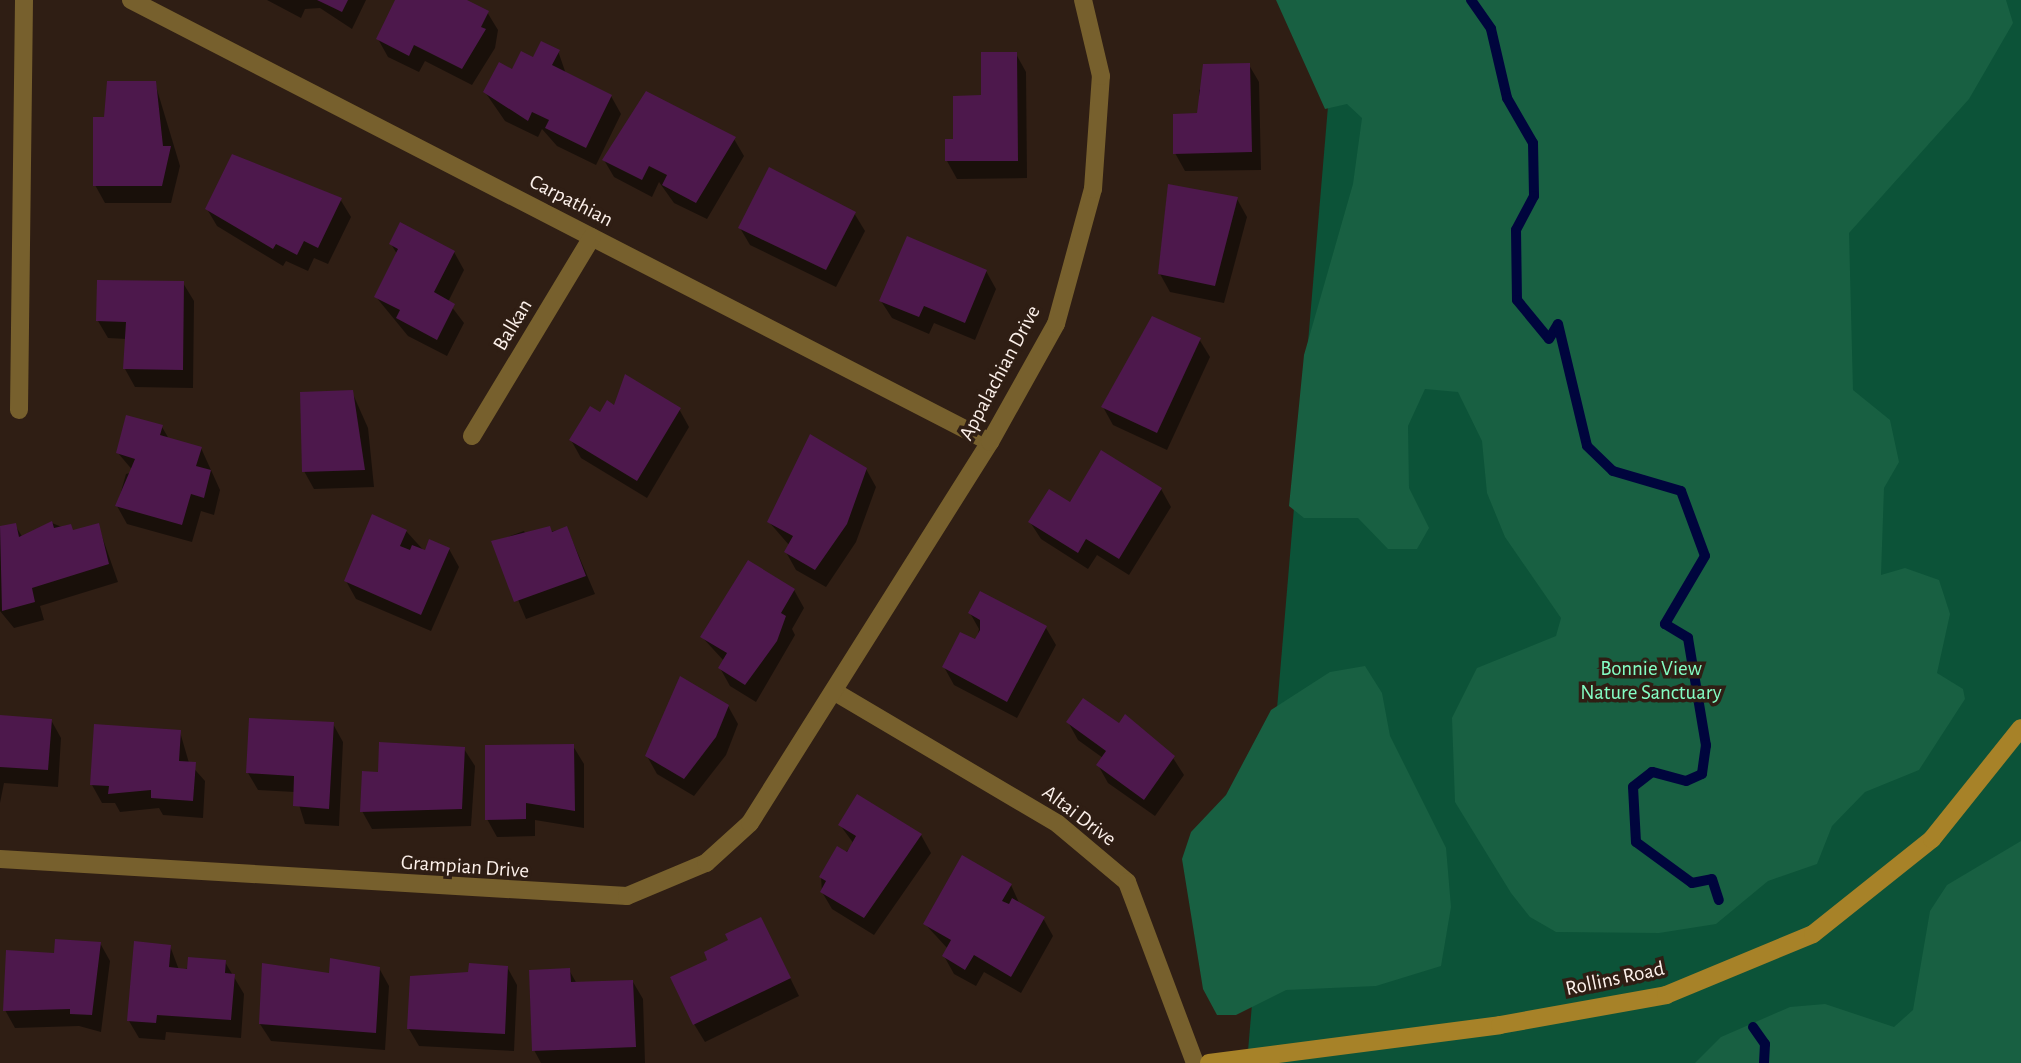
<!DOCTYPE html>
<html>
<head>
<meta charset="utf-8">
<style>
  body { margin:0 }
  #map { position:relative; width:2021px; height:1063px; overflow:hidden; background:#2f1e14; font-family:"Alegreya Sans",sans-serif }
  div>[style] { position:absolute }
  .green>* { inset:0; background:#0c5338 }
  .forest>* { inset:0; background:#186042 }
  .shadow>* { inset:0; background:#0007 }
  .stream>* { height:10px; margin:-5px; padding:0 5px; transform-origin:5px; border-radius:5px; background:#00053d }
  .building>* { inset:0; background:#4d184c }
  .street>* { height:18px; margin:-9px; padding:0 9px; transform-origin:9px; border-radius:9px; background:#77602d }
  .secondary>* { height:18px; margin:-9px; padding:0 9px; transform-origin:9px; border-radius:9px; background:#a78228 }
  span { translate:-50% -50%; white-space:nowrap; text-align:center; line-height:1.15; -webkit-text-stroke:7px #2f1e14; paint-order:stroke }
  .street-label { font-size:21px; color:#fcf0ea }
  .park-label { font-size:21px; color:#85fec4 }
</style>
</head>
<body>
<div id="map">
  <div class="green">
    <div style="clip-path:polygon(1337px 0,2021px 0,2021px 1063px,1247px 1063px)"></div>
  </div>
  <div class="forest">
    <div style="clip-path:polygon(1276px 0,2006px 0,2013px 23px,1969px 99px,1849px 233px,1853px 390px,1890px 420px,1899px 462px,1884px 488px,1881px 575px,1905px 568px,1939px 580px,1950px 614px,1937px 673px,1963px 689px,1965px 699px,1919px 770px,1865px 792px,1832px 826px,1817px 864px,1768px 881px,1716px 924px,1659px 933px,1556px 932px,1530px 917px,1511px 893px,1455px 802px,1452px 718px,1477px 668px,1556px 636px,1561px 618px,1505px 537px,1487px 493px,1482px 441px,1458px 392px,1425px 389px,1408px 426px,1409px 488px,1429px 528px,1417px 549px,1388px 549px,1358px 518px,1304px 518px,1289px 506px,1304px 355px,1353px 184px,1362px 118px,1347px 104px,1325px 109px)"></div>
    <div style="clip-path:polygon(1365px 666px,1382px 693px,1390px 736px,1446px 848px,1451px 907px,1441px 966px,1376px 986px,1286px 990px,1236px 1015px,1217px 1015px,1203px 989px,1182px 859px,1191px 832px,1226px 795px,1271px 710px,1330px 672px)"></div>
    <div style="clip-path:polygon(2021px 841px,2021px 1063px,1695px 1063px,1721px 1037px,1790px 1007px,1825px 1004px,1894px 1027px,1913px 1010px,1930px 911px,1947px 885px)"></div>
  </div>
  <div class="shadow">
    <div style="clip-path:polygon(366px 0,352px 29px,320px 8px,305px 9px,301px 18px,267px 0)"></div>
    <div style="clip-path:polygon(401px 0,463px 0,487px 12px,498px 30px,495px 48px,472px 85px,425px 61px,419px 72px,388px 57px,378px 39px)"></div>
    <div style="clip-path:polygon(558px 51px,566px 74px,611px 96px,621px 114px,596px 165px,557px 146px,542px 129px,538px 137px,505px 121px,485px 92px,534px 60px)"></div>
    <div style="clip-path:polygon(1016px 54px,1026px 72px,1027px 178px,957px 179px,947px 161px,955px 140px)"></div>
    <div style="clip-path:polygon(1249px 65px,1259px 82px,1261px 170px,1185px 171px,1175px 153px,1199px 115px,1199px 90px)"></div>
    <div style="clip-path:polygon(155px 83px,180px 166px,171px 203px,105px 203px,95px 185px,106px 119px)"></div>
    <div style="clip-path:polygon(734px 139px,744px 156px,707px 219px,674px 203px,659px 182px,652px 197px,614px 177px,604px 160px)"></div>
    <div style="clip-path:polygon(340px 199px,351px 217px,328px 264px,314px 258px,308px 271px,286px 261px,283px 266px,217px 226px,207px 209px)"></div>
    <div style="clip-path:polygon(1237px 199px,1247px 217px,1224px 303px,1170px 292px,1160px 274px)"></div>
    <div style="clip-path:polygon(854px 213px,865px 231px,836px 287px,750px 245px,740px 228px)"></div>
    <div style="clip-path:polygon(391px 244px,454px 252px,464px 270px,448px 302px,464px 323px,447px 356px,408px 336px,376px 297px,397px 254px)"></div>
    <div style="clip-path:polygon(986px 271px,996px 289px,975px 340px,934px 323px,929px 334px,892px 318px,881px 301px)"></div>
    <div style="clip-path:polygon(183px 283px,194px 301px,193px 388px,135px 387px,125px 369px,127px 339px,108px 338px,98px 321px)"></div>
    <div style="clip-path:polygon(1199px 339px,1210px 357px,1167px 450px,1113px 425px,1103px 407px)"></div>
    <div style="clip-path:polygon(352px 392px,368px 428px,374px 487px,314px 489px,304px 471px)"></div>
    <div style="clip-path:polygon(615px 407px,679px 409px,689px 427px,647px 498px,581px 458px,571px 440px)"></div>
    <div style="clip-path:polygon(162px 427px,169px 439px,201px 448px,220px 490px,214px 515px,201px 511px,192px 542px,127px 524px,117px 506px,126px 474px,134px 472px,118px 453px)"></div>
    <div style="clip-path:polygon(866px 469px,876px 487px,856px 542px,826px 587px,796px 570px,786px 552px,789px 545px,769px 522px)"></div>
    <div style="clip-path:polygon(1161px 489px,1171px 507px,1129px 575px,1097px 555px,1088px 569px,1041px 539px,1030px 522px,1070px 504px)"></div>
    <div style="clip-path:polygon(52px 523px,74px 532px,98px 525px,118px 582px,40px 606px,44px 620px,14px 628px,0 611px,0 528px,15px 525px,23px 538px)"></div>
    <div style="clip-path:polygon(567px 528px,595px 594px,526px 619px,494px 542px,524px 531px,527px 537px)"></div>
    <div style="clip-path:polygon(406px 531px,426px 553px,449px 549px,459px 567px,431px 631px,356px 599px,346px 581px)"></div>
    <div style="clip-path:polygon(794px 590px,804px 608px,792px 629px,795px 635px,756px 702px,730px 686px,720px 668px,724px 661px,702px 637px)"></div>
    <div style="clip-path:polygon(970px 613px,1046px 628px,1056px 645px,1017px 718px,954px 685px,944px 667px,976px 642px,979px 629px)"></div>
    <div style="clip-path:polygon(681px 679px,728px 706px,738px 724px,726px 755px,694px 796px,657px 774px,647px 756px)"></div>
    <div style="clip-path:polygon(0 717px,51px 720px,61px 738px,58px 787px,4px 783px,0 803px)"></div>
    <div style="clip-path:polygon(1068px 722px,1120px 725px,1173px 758px,1184px 775px,1155px 816px,1108px 783px,1098px 765px,1103px 758px,1078px 740px)"></div>
    <div style="clip-path:polygon(333px 724px,343px 742px,339px 826px,305px 824px,295px 792px,258px 790px,248px 773px)"></div>
    <div style="clip-path:polygon(180px 732px,189px 763px,205px 781px,203px 818px,163px 815px,159px 808px,120px 812px,115px 803px,102px 803px,92px 785px)"></div>
    <div style="clip-path:polygon(573px 746px,584px 764px,584px 828px,535px 820px,535px 836px,497px 837px,487px 819px)"></div>
    <div style="clip-path:polygon(464px 749px,475px 766px,471px 826px,372px 829px,362px 811px,379px 774px)"></div>
    <div style="clip-path:polygon(840px 825px,921px 835px,931px 853px,874px 935px,832px 909px,822px 892px,821px 877px,854px 844px)"></div>
    <div style="clip-path:polygon(1011px 885px,1020px 905px,1043px 918px,1053px 936px,1021px 993px,984px 972px,976px 986px,954px 974px,944px 956px,948px 949px,925px 924px)"></div>
    <div style="clip-path:polygon(761px 919px,799px 996px,705px 1042px,694px 1024px,710px 960px)"></div>
    <div style="clip-path:polygon(100px 943px,110px 961px,101px 1032px,79px 1026px,15px 1028px,5px 1010px,56px 955px)"></div>
    <div style="clip-path:polygon(170px 946px,179px 970px,225px 962px,244px 994px,241px 1038px,166px 1032px,165px 1040px,139px 1038px,129px 1021px)"></div>
    <div style="clip-path:polygon(507px 967px,517px 985px,514px 1051px,419px 1046px,409px 1029px,470px 974px)"></div>
    <div style="clip-path:polygon(379px 968px,389px 986px,385px 1050px,271px 1041px,260px 1024px,331px 975px)"></div>
    <div style="clip-path:polygon(569px 970px,577px 984px,633px 982px,643px 999px,645px 1063px,541px 1063px,534px 1050px)"></div>
  </div>
  <div class="stream">
    <div style="left:1471px;top:0;width:35px;rotate:55deg"></div>
    <div style="left:1491px;top:29px;width:71px;rotate:76.9deg"></div>
    <div style="left:1507px;top:98px;width:52px;rotate:60deg"></div>
    <div style="left:1533px;top:143px;width:53px;rotate:88.9deg"></div>
    <div style="left:1534px;top:196px;width:38px;rotate:118deg"></div>
    <div style="left:1516px;top:230px;width:70px;rotate:89.2deg"></div>
    <div style="left:1517px;top:300px;width:50px;rotate:50.6deg"></div>
    <div style="left:1549px;top:339px;width:17px;rotate:-59deg"></div>
    <div style="left:1558px;top:324px;width:125px;rotate:76.6deg"></div>
    <div style="left:1587px;top:446px;width:36px;rotate:44deg"></div>
    <div style="left:1613px;top:471px;width:71px;rotate:16.4deg"></div>
    <div style="left:1681px;top:491px;width:69px;rotate:69.7deg"></div>
    <div style="left:1705px;top:556px;width:79px;rotate:120.5deg"></div>
    <div style="left:1665px;top:624px;width:27px;rotate:31deg"></div>
    <div style="left:1688px;top:638px;width:109px;rotate:80.5deg"></div>
    <div style="left:1706px;top:745px;width:29px;rotate:98deg"></div>
    <div style="left:1702px;top:774px;width:17px;rotate:156deg"></div>
    <div style="left:1686px;top:781px;width:35px;rotate:-165deg"></div>
    <div style="left:1652px;top:772px;width:24px;rotate:142deg"></div>
    <div style="left:1633px;top:787px;width:55px;rotate:86.9deg"></div>
    <div style="left:1636px;top:842px;width:69px;rotate:36.2deg"></div>
    <div style="left:1692px;top:883px;width:20px;rotate:-11deg"></div>
    <div style="left:1712px;top:879px;width:22px;rotate:72deg"></div>
    <div style="left:1753px;top:1027px;width:21px;rotate:55deg"></div>
    <div style="left:1765px;top:1044px;width:19px;rotate:93deg"></div>
  </div>
  <div class="building">
    <div style="clip-path:polygon(317px 0,348px 0,342px 12px)"></div>
    <div style="clip-path:polygon(395px 0,467px 0,489px 11px,481px 27px,486px 29px,462px 69px,414px 45px,409px 56px,376px 39px)"></div>
    <div style="clip-path:polygon(541px 41px,560px 50px,552px 65px,612px 95px,586px 148px,545px 128px,549px 120px,532px 112px,528px 121px,483px 92px,499px 62px,512px 69px,521px 51px,533px 57px)"></div>
    <div style="clip-path:polygon(981px 52px,1017px 52px,1018px 161px,945px 161px,945px 139px,953px 139px,953px 96px,981px 95px)"></div>
    <div style="clip-path:polygon(1250px 63px,1252px 152px,1173px 154px,1173px 114px,1197px 113px,1203px 64px)"></div>
    <div style="clip-path:polygon(107px 81px,156px 81px,163px 146px,171px 146px,162px 186px,93px 186px,93px 117px,104px 117px)"></div>
    <div style="clip-path:polygon(646px 91px,736px 137px,696px 203px,662px 185px,667px 175px,649px 166px,642px 180px,602px 160px)"></div>
    <div style="clip-path:polygon(232px 154px,342px 198px,318px 248px,304px 241px,297px 255px,276px 244px,273px 249px,205px 209px)"></div>
    <div style="clip-path:polygon(769px 167px,856px 212px,826px 270px,738px 228px)"></div>
    <div style="clip-path:polygon(1168px 184px,1238px 197px,1215px 286px,1158px 274px)"></div>
    <div style="clip-path:polygon(400px 222px,455px 251px,434px 292px,455px 304px,437px 340px,396px 318px,400px 310px,374px 297px,398px 249px,389px 244px)"></div>
    <div style="clip-path:polygon(907px 236px,987px 270px,965px 323px,924px 306px,919px 317px,879px 301px)"></div>
    <div style="clip-path:polygon(97px 280px,184px 281px,183px 370px,123px 369px,126px 322px,96px 321px)"></div>
    <div style="clip-path:polygon(1152px 316px,1201px 338px,1157px 433px,1101px 407px)"></div>
    <div style="clip-path:polygon(625px 374px,681px 408px,637px 481px,569px 440px,590px 406px,600px 412px,607px 400px,614px 405px)"></div>
    <div style="clip-path:polygon(353px 390px,365px 470px,302px 472px,300px 392px)"></div>
    <div style="clip-path:polygon(126px 415px,163px 425px,160px 435px,202px 447px,196px 466px,211px 470px,204px 498px,191px 494px,182px 525px,115px 506px,135px 459px,116px 453px)"></div>
    <div style="clip-path:polygon(810px 434px,867px 468px,847px 524px,815px 570px,784px 552px,793px 536px,767px 522px)"></div>
    <div style="clip-path:polygon(1101px 450px,1162px 488px,1119px 559px,1086px 539px,1078px 553px,1028px 522px,1049px 489px,1070px 502px)"></div>
    <div style="clip-path:polygon(372px 514px,407px 530px,400px 546px,410px 550px,412px 545px,425px 550px,429px 539px,450px 548px,421px 615px,344px 581px)"></div>
    <div style="clip-path:polygon(52px 521px,54px 528px,71px 524px,73px 530px,99px 523px,109px 564px,32px 588px,35px 602px,2px 611px,0 526px,16px 523px,19px 537px)"></div>
    <div style="clip-path:polygon(550px 526px,552px 532px,567px 526px,586px 576px,514px 602px,491px 541px)"></div>
    <div style="clip-path:polygon(748px 560px,795px 589px,781px 613px,786px 616px,777px 641px,745px 685px,718px 668px,727px 653px,700px 637px)"></div>
    <div style="clip-path:polygon(980px 591px,1047px 626px,1007px 702px,942px 667px,960px 632px,975px 639px,980px 630px,980px 620px,968px 613px)"></div>
    <div style="clip-path:polygon(680px 676px,729px 705px,716px 737px,684px 779px,645px 756px)"></div>
    <div style="clip-path:polygon(1083px 698px,1119px 723px,1125px 714px,1175px 756px,1144px 800px,1096px 765px,1106px 751px,1066px 722px)"></div>
    <div style="clip-path:polygon(0 715px,52px 719px,48px 770px,0 767px)"></div>
    <div style="clip-path:polygon(249px 718px,334px 722px,329px 809px,293px 806px,294px 776px,246px 773px)"></div>
    <div style="clip-path:polygon(94px 724px,181px 730px,179px 761px,196px 762px,193px 801px,151px 798px,151px 790px,108px 794px,109px 786px,90px 785px)"></div>
    <div style="clip-path:polygon(379px 742px,465px 747px,462px 809px,360px 812px,362px 771px,378px 772px)"></div>
    <div style="clip-path:polygon(574px 744px,575px 811px,526px 803px,526px 819px,485px 820px,485px 745px)"></div>
    <div style="clip-path:polygon(857px 794px,922px 834px,864px 918px,820px 892px,826px 881px,819px 877px,837px 846px,847px 852px,856px 836px,838px 825px)"></div>
    <div style="clip-path:polygon(962px 855px,1012px 884px,1002px 901px,1009px 904px,1012px 898px,1045px 917px,1011px 977px,974px 955px,965px 970px,942px 956px,951px 940px,923px 924px)"></div>
    <div style="clip-path:polygon(761px 917px,791px 978px,693px 1025px,670px 977px,707px 960px,704px 952px,728px 940px,725px 934px)"></div>
    <div style="clip-path:polygon(55px 939px,101px 942px,92px 1015px,70px 1014px,70px 1009px,3px 1011px,6px 950px,54px 953px)"></div>
    <div style="clip-path:polygon(134px 941px,171px 945px,169px 967px,187px 969px,188px 957px,226px 960px,225px 973px,235px 974px,231px 1020px,157px 1015px,156px 1023px,127px 1021px)"></div>
    <div style="clip-path:polygon(330px 958px,380px 967px,376px 1033px,259px 1024px,262px 963px,329px 973px)"></div>
    <div style="clip-path:polygon(469px 963px,508px 966px,505px 1034px,407px 1029px,410px 976px,468px 972px)"></div>
    <div style="clip-path:polygon(570px 968px,571px 982px,633px 980px,636px 1047px,532px 1051px,529px 970px)"></div>
  </div>
  <div class="street">
    <div style="left:131px;top:0;width:966px;rotate:27.23deg"></div>
    <div style="left:19px;top:410px;width:410px;rotate:-89.3deg"></div>
    <div style="left:472px;top:436px;width:232px;rotate:-58.9deg"></div>
    <div style="left:835px;top:692px;width:259px;rotate:30.6deg"></div>
    <div style="left:1058px;top:824px;width:90px;rotate:40deg"></div>
    <div style="left:1127px;top:882px;width:193px;rotate:69.4deg"></div>
    <div style="left:0;top:859px;width:628px;rotate:3.38deg"></div>
    <div style="left:627px;top:896px;width:86px;rotate:-22.7deg"></div>
    <div style="left:706px;top:863px;width:59px;rotate:-42.3deg"></div>
    <div style="left:750px;top:823px;width:450px;rotate:-57.8deg"></div>
    <div style="left:990px;top:442px;width:135px;rotate:-60.8deg"></div>
    <div style="left:1056px;top:324px;width:140px;rotate:-74.7deg"></div>
    <div style="left:1093px;top:189px;width:113px;rotate:-86deg"></div>
    <div style="left:1101px;top:76px;width:78px;rotate:-103.3deg"></div>
  </div>
  <div class="secondary">
    <div style="left:1209px;top:1063px;width:293px;rotate:-7.4deg"></div>
    <div style="left:1500px;top:1025px;width:169px;rotate:-10.2deg"></div>
    <div style="left:1666px;top:995px;width:159px;rotate:-22.5deg"></div>
    <div style="left:1813px;top:934px;width:152px;rotate:-38.6deg"></div>
    <div style="left:1932px;top:839px;width:142px;rotate:-51.3deg"></div>
  </div>
  <div class="street-label">
    <span style="left:571px;top:201px;rotate:27deg">Carpathian</span>
    <span style="left:513px;top:325px;rotate:-59deg">Balkan</span>
    <span style="left:1000px;top:373px;rotate:-62deg">Appalachian Drive</span>
    <span style="left:1079px;top:816px;rotate:37deg">Altai Drive</span>
    <span style="left:465px;top:867px;rotate:4deg">Grampian Drive</span>
    <span style="left:1615px;top:979px;rotate:-12deg">Rollins Road</span>
  </div>
  <div class="park-label">
    <span style="left:1651px;top:681px">Bonnie View<br>Nature Sanctuary</span>
  </div>
</div>
</body>
</html>
